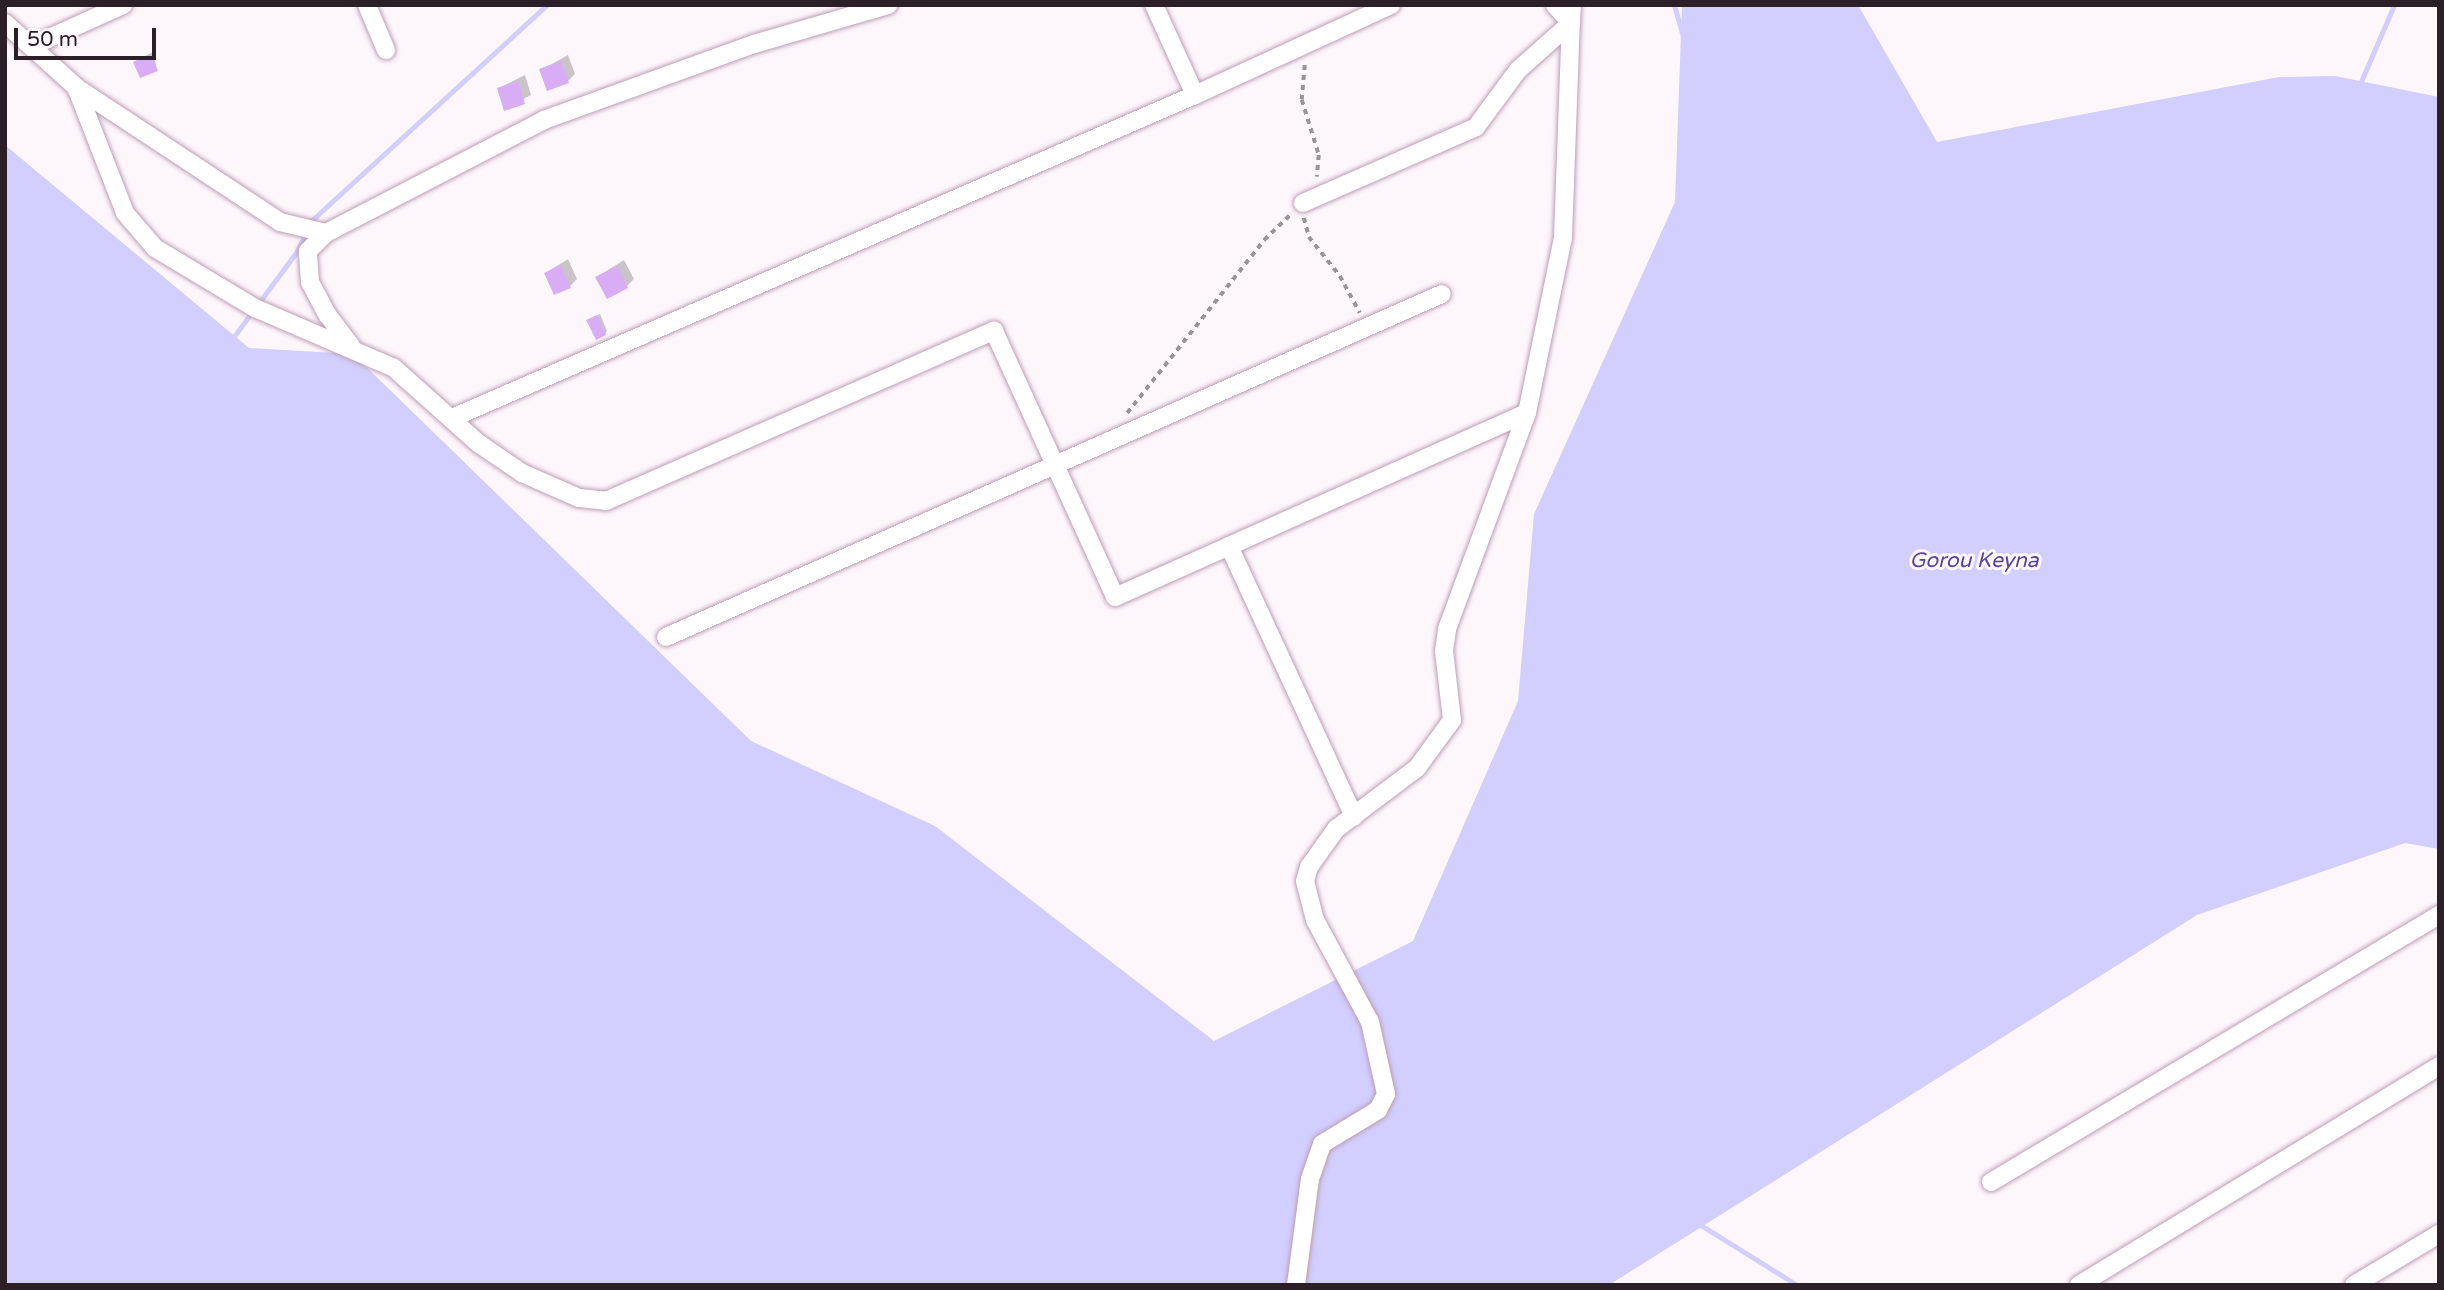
<!DOCTYPE html>
<html>
<head>
<meta charset="utf-8">
<style>
  body { margin:0 }
  #map { position:relative; width:2444px; height:1290px; overflow:hidden; background:#fdf6fb; font-family:"Varela Round",sans-serif }
  div>[style] { position:absolute }
  .water>* { inset:0; background:#d2cefe }
  .shadow>* { inset:0; background:#0003 }
  .stream>* { height:5px; margin:-2.5px; padding:0 2.5px; transform-origin:2.5px; border-radius:2.5px; background:#d2cefe }
  .building>* { inset:0; background:#d9adf5 }
  .path>* { height:3.5px; margin-top:-1.75px; transform-origin:0; background:repeating-linear-gradient(90deg,#9c9399 0 5px,transparent 0 10px) }
  .roads { filter:drop-shadow(0 0 2px #bb9eb3) drop-shadow(0 0 2px #bb9eb3) }
  .street>* { height:18px; margin:-9px; padding:0 9px; transform-origin:9px; border-radius:9px; background:#fff }
  span { translate:-50% -50%; white-space:nowrap; text-align:center; line-height:1.15; -webkit-text-stroke:6px #fdf6fb; paint-order:stroke }
  .water-label { font-size:21px; color:#57469f; font-style:italic }
  .frame { position:absolute; inset:0; border:7px solid #2b2028; pointer-events:none }
  .scale { position:absolute; left:14px; top:28px; width:142px; height:32px; box-sizing:border-box; border:4px solid #2b2028; border-top:0; padding-left:9px; font-size:21px; line-height:24px; white-space:nowrap; color:#2b2028; -webkit-text-stroke:5px #fdf6fb; paint-order:stroke }
</style>
</head>
<body>
<div id="map">
  <div class="water">
    <div style="clip-path:polygon(1682px 5px,1858px 5px,1937px 142px,2279px 77px,2335px 76px,2439px 97px,2439px 849px,2405px 843px,2197px 915px,1609px 1285px,5px 1285px,5px 145px,249px 348px,353px 354px,751px 741px,935px 826px,1214px 1041px,1413px 941px,1518px 701px,1534px 514px,1675px 202px)"></div>
  </div>
  <div class="shadow">
    <div style="clip-path:polygon(153px 52px,157px 69px,135px 63px,138px 60px)"></div>
    <div style="clip-path:polygon(568px 55px,575px 74px,568px 81px,541px 70px)"></div>
    <div style="clip-path:polygon(525px 75px,531px 95px,505px 108px,499px 88px)"></div>
    <div style="clip-path:polygon(568px 259px,577px 279px,570px 286px,546px 273px)"></div>
    <div style="clip-path:polygon(624px 260px,634px 279px,627px 286px,597px 277px)"></div>
    <div style="clip-path:polygon(600px 314px,607px 331px,605px 334px,588px 320px)"></div>
  </div>
  <div class="stream">
    <div style="left:1674px;top:5px;width:32px;rotate:74deg"></div>
    <div style="left:2359px;top:86px;width:88px;rotate:-66.6deg"></div>
    <div style="left:232px;top:339px;width:109px;rotate:-53.5deg"></div>
    <div style="left:297px;top:251px;width:34px;rotate:-64deg"></div>
    <div style="left:312px;top:220px;width:319px;rotate:-42.5deg"></div>
    <div style="left:1699px;top:1224px;width:115px;rotate:31.9deg"></div>
  </div>
  <div class="building">
    <div style="clip-path:polygon(150px 54px,158px 71px,140px 78px,133px 62px)"></div>
    <div style="clip-path:polygon(561px 61px,569px 83px,547px 91px,539px 69px)"></div>
    <div style="clip-path:polygon(518px 81px,525px 104px,504px 111px,497px 88px)"></div>
    <div style="clip-path:polygon(560px 265px,571px 288px,554px 295px,544px 273px)"></div>
    <div style="clip-path:polygon(617px 266px,628px 288px,607px 299px,595px 277px)"></div>
    <div style="clip-path:polygon(597px 315px,606px 335px,596px 340px,586px 320px)"></div>
  </div>
  <div class="path">
    <div style="left:1305px;top:65px;width:35px;rotate:95deg"></div>
    <div style="left:1302px;top:100px;width:58px;rotate:72.8deg"></div>
    <div style="left:1319px;top:155px;width:22px;rotate:95deg"></div>
    <div style="left:1304px;top:218px;width:20px;rotate:75deg"></div>
    <div style="left:1309px;top:237px;width:50px;rotate:51.5deg"></div>
    <div style="left:1340px;top:276px;width:42px;rotate:61.6deg"></div>
    <div style="left:1127px;top:413px;width:221px;rotate:-51.6deg"></div>
    <div style="left:1264px;top:240px;width:37px;rotate:-44deg"></div>
  </div>
  <div class="roads">
    <div class="street">
      <div style="left:367px;top:5px;width:49px;rotate:67.1deg"></div>
      <div style="left:1154px;top:5px;width:99px;rotate:65.5deg"></div>
      <div style="left:5px;top:23px;width:96px;rotate:42deg"></div>
      <div style="left:76px;top:87px;width:135px;rotate:68.7deg"></div>
      <div style="left:125px;top:213px;width:46px;rotate:49.4deg"></div>
      <div style="left:155px;top:248px;width:117px;rotate:31deg"></div>
      <div style="left:255px;top:308px;width:151px;rotate:23.3deg"></div>
      <div style="left:394px;top:368px;width:113px;rotate:41.8deg"></div>
      <div style="left:478px;top:443px;width:53px;rotate:34.3deg"></div>
      <div style="left:522px;top:473px;width:62px;rotate:23.7deg"></div>
      <div style="left:579px;top:498px;width:27px;rotate:6deg"></div>
      <div style="left:606px;top:501px;width:424px;rotate:-23.7deg"></div>
      <div style="left:994px;top:331px;width:292px;rotate:65.5deg"></div>
      <div style="left:1115px;top:597px;width:451px;rotate:-24.1deg"></div>
      <div style="left:34px;top:45px;width:98px;rotate:-24.2deg"></div>
      <div style="left:77px;top:88px;width:243px;rotate:33.4deg"></div>
      <div style="left:280px;top:222px;width:47px;rotate:13.4deg"></div>
      <div style="left:1303px;top:203px;width:189px;rotate:-23.7deg"></div>
      <div style="left:1476px;top:127px;width:71px;rotate:-53.6deg"></div>
      <div style="left:1518px;top:70px;width:71px;rotate:-41.6deg"></div>
      <div style="left:1571px;top:23px;width:18px;rotate:-87deg"></div>
      <div style="left:351px;top:346px;width:38px;rotate:-127deg"></div>
      <div style="left:328px;top:316px;width:38px;rotate:-118deg"></div>
      <div style="left:310px;top:282px;width:31px;rotate:-94deg"></div>
      <div style="left:308px;top:251px;width:25px;rotate:-45deg"></div>
      <div style="left:326px;top:233px;width:246px;rotate:-27.4deg"></div>
      <div style="left:544px;top:120px;width:223px;rotate:-19.9deg"></div>
      <div style="left:754px;top:44px;width:140px;rotate:-16.2deg"></div>
      <div style="left:452px;top:418px;width:810px;rotate:-23.5deg"></div>
      <div style="left:1195px;top:95px;width:216px;rotate:-24.7deg"></div>
      <div style="left:1229px;top:546px;width:298px;rotate:65.2deg"></div>
      <div style="left:666px;top:637px;width:848px;rotate:-23.85deg"></div>
      <div style="left:1991px;top:1182px;width:522px;rotate:-30.79deg"></div>
      <div style="left:1296px;top:1285px;width:107px;rotate:-82.5deg"></div>
      <div style="left:1310px;top:1179px;width:37px;rotate:-71deg"></div>
      <div style="left:1322px;top:1144px;width:66px;rotate:-31.3deg"></div>
      <div style="left:1378px;top:1110px;width:18px;rotate:-63deg"></div>
      <div style="left:1386px;top:1094px;width:74px;rotate:-102.5deg"></div>
      <div style="left:1370px;top:1022px;width:116px;rotate:-118.3deg"></div>
      <div style="left:1315px;top:920px;width:40px;rotate:-104.4deg"></div>
      <div style="left:1305px;top:881px;width:15px;rotate:-74deg"></div>
      <div style="left:1309px;top:867px;width:47px;rotate:-54.6deg"></div>
      <div style="left:1336px;top:829px;width:101px;rotate:-37deg"></div>
      <div style="left:1417px;top:768px;width:59px;rotate:-53.9deg"></div>
      <div style="left:1452px;top:720px;width:69px;rotate:-96.6deg"></div>
      <div style="left:1444px;top:651px;width:22px;rotate:-82deg"></div>
      <div style="left:1447px;top:629px;width:230px;rotate:-69.7deg"></div>
      <div style="left:1527px;top:413px;width:180px;rotate:-78.4deg"></div>
      <div style="left:1563px;top:237px;width:214px;rotate:-87.9deg"></div>
      <div style="left:1571px;top:23px;width:24px;rotate:-132deg"></div>
      <div style="left:2079px;top:1285px;width:421px;rotate:-31.3deg"></div>
      <div style="left:2354px;top:1285px;width:99px;rotate:-31deg"></div>
    </div>
  </div>
  <div class="water-label">
    <span style="left:1974px;top:561px">Gorou Keyna</span>
  </div>
  <div class="frame"></div>
  <div class="scale">50 m</div>
</div>
</body>
</html>
